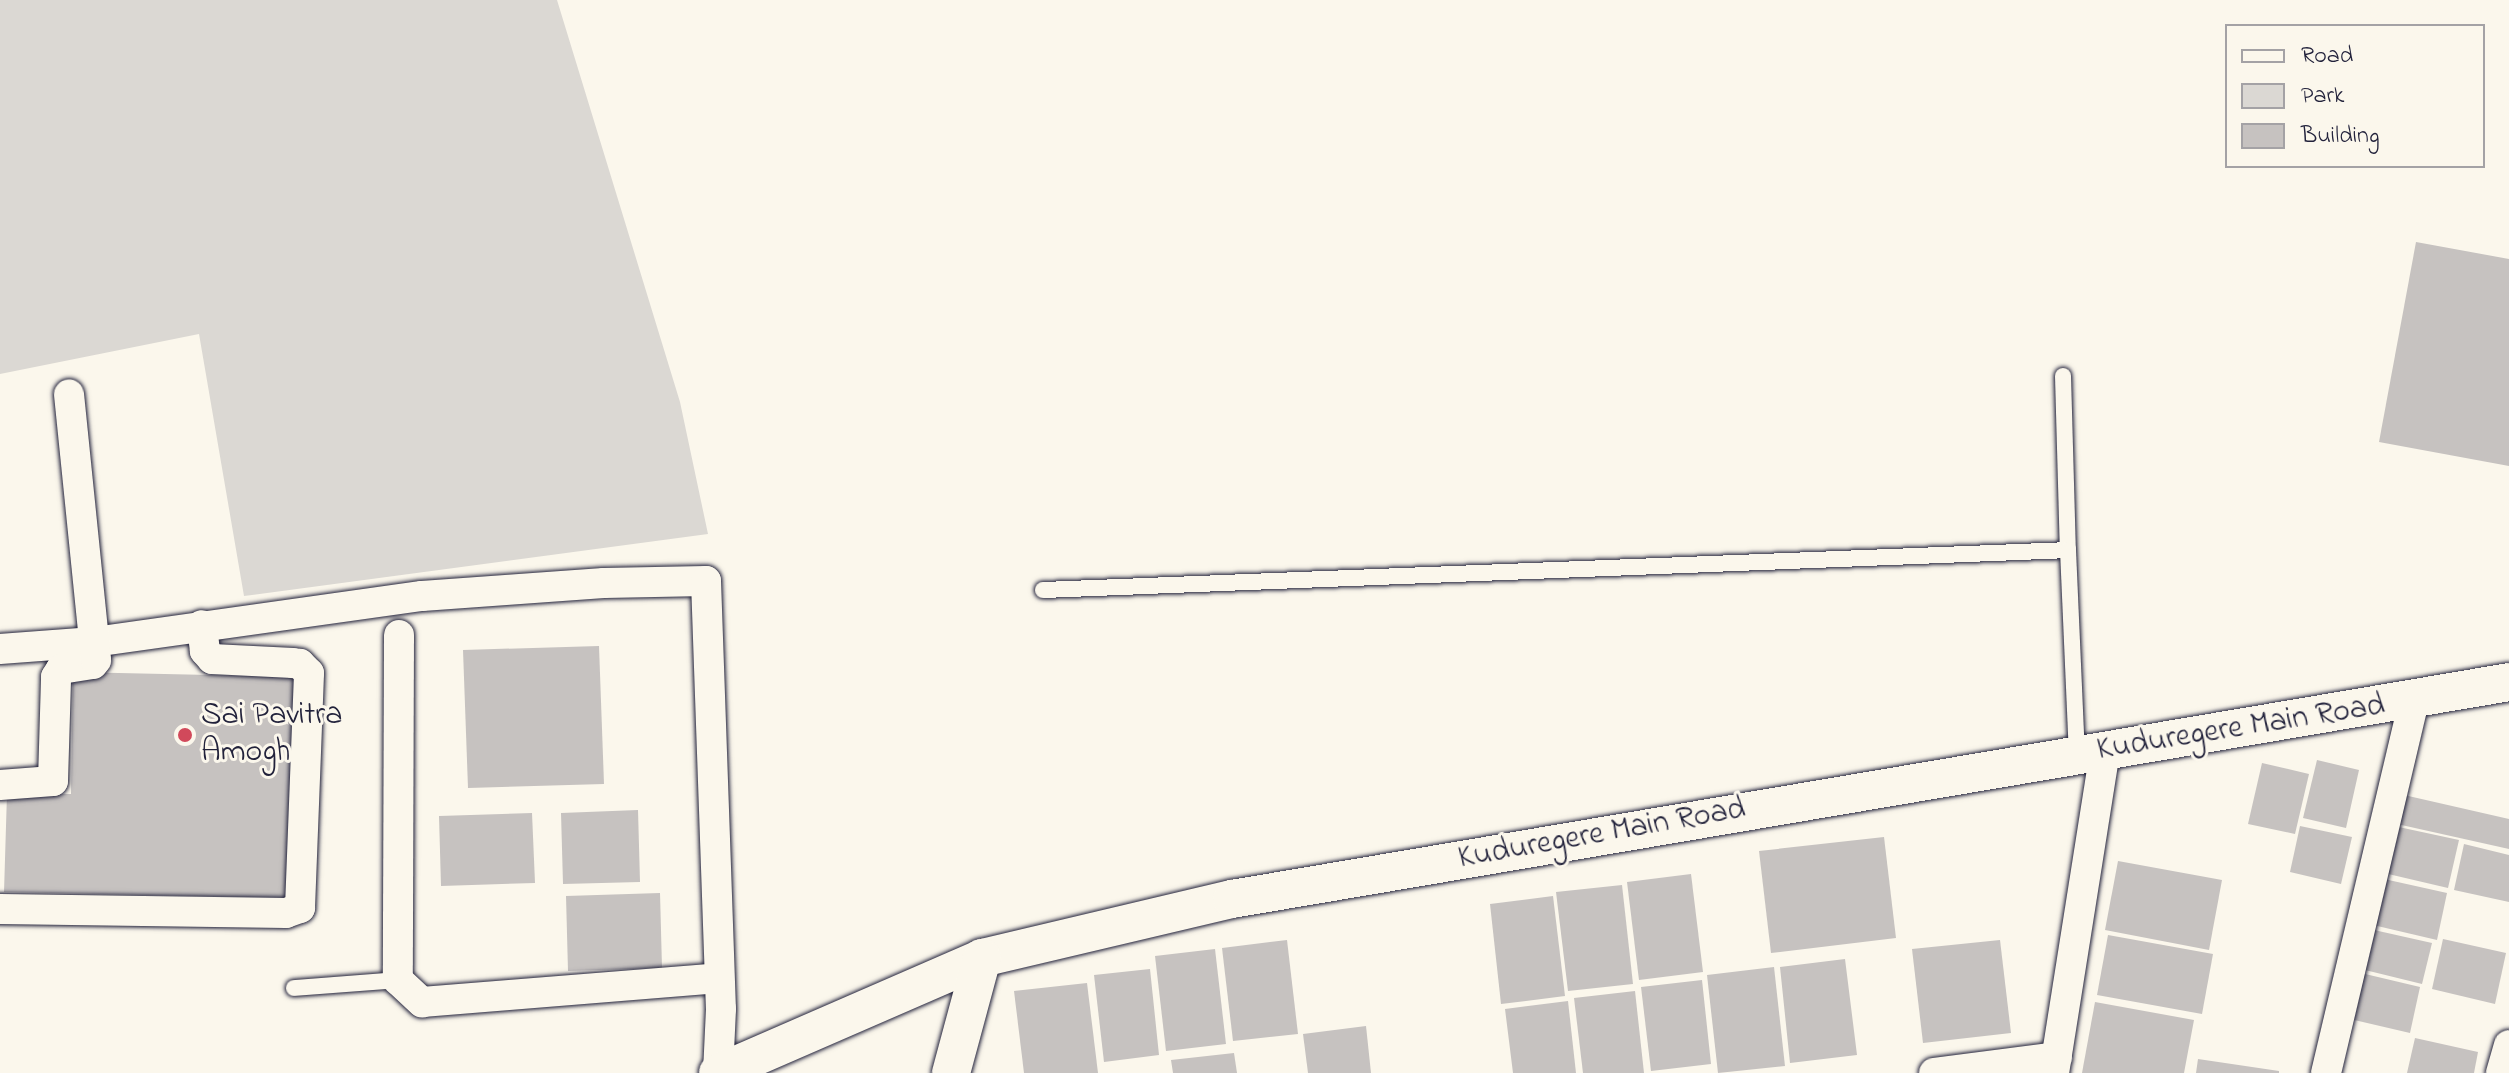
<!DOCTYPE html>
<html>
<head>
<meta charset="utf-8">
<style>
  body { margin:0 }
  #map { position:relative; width:2509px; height:1073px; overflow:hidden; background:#fbf7ec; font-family:"Indie Flower",sans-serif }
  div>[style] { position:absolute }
  .green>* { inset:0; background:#dbd8d3 }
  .building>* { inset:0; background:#c6c2c0 }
  .roads { filter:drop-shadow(0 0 2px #22223b) drop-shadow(0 0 2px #22223b) }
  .service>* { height:16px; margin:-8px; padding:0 8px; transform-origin:8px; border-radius:8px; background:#fbf7ec }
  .minor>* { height:30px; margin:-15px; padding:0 15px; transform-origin:15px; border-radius:15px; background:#fbf7ec }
  .tertiary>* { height:38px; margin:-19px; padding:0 19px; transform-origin:19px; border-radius:19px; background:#fbf7ec }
  .dots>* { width:22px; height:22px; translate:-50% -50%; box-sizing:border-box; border:4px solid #fbf7ec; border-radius:50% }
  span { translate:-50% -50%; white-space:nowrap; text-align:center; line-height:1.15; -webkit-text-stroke:6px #fbf7ec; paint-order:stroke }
  .poi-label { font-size:32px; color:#22223b }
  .left { translate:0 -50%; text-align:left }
  .street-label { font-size:32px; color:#22223b }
  .legend { position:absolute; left:2225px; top:24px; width:260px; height:144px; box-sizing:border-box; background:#fbf7ec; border:2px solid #a4a2a5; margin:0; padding:10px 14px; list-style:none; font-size:24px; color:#22223b }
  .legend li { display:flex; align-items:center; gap:16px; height:40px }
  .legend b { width:40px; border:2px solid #a4a2a5 }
</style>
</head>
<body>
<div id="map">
  <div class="green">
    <div style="clip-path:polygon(0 0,557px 0,680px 402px,708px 534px,244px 596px,199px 334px,0 374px)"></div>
  </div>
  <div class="building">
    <div style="clip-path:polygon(2416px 242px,2509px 259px,2509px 466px,2379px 442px)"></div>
    <div style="clip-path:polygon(599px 646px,604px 784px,468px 788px,463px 650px)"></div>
    <div style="clip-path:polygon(73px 672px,299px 677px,294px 898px,4px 892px,7px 793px,71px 794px)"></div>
    <div style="clip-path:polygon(2317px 760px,2359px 770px,2346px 828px,2303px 818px)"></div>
    <div style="clip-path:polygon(2262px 763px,2309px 774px,2295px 834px,2248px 824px)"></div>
    <div style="clip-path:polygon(2404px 795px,2509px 819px,2509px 849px,2397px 824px)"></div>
    <div style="clip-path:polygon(638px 810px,640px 882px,563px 884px,561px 813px)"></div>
    <div style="clip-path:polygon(532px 813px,535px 883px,441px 886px,439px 816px)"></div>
    <div style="clip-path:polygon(2300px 826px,2352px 837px,2341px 884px,2290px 872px)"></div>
    <div style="clip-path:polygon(2394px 826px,2459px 840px,2448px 888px,2384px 873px)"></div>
    <div style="clip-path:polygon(1884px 837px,1896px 938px,1771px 953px,1759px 851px)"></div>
    <div style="clip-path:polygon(2464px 844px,2509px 855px,2509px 902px,2454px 890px)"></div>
    <div style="clip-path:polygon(2118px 861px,2222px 880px,2209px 950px,2105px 930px)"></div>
    <div style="clip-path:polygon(1691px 874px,1703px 972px,1639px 980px,1627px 882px)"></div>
    <div style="clip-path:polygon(2384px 879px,2447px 893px,2437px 940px,2373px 925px)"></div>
    <div style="clip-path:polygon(1622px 885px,1633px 984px,1568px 991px,1556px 892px)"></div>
    <div style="clip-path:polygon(660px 893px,662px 968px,568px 971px,566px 896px)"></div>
    <div style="clip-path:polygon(1553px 896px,1565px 996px,1501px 1004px,1490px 904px)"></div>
    <div style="clip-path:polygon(2374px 930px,2432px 943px,2422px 984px,2365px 970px)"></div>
    <div style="clip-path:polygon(2108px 935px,2213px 954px,2202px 1014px,2097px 995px)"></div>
    <div style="clip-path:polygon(2443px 939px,2506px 953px,2495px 1004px,2432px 989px)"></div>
    <div style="clip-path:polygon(1287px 940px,1298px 1034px,1233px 1041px,1222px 948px)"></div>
    <div style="clip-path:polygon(2000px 940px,2011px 1033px,1923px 1043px,1912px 949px)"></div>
    <div style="clip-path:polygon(1215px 949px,1226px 1044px,1166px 1051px,1155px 956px)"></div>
    <div style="clip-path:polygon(1845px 959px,1857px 1055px,1790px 1063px,1780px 967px)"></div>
    <div style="clip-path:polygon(1774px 967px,1785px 1066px,1718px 1073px,1707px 975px)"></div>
    <div style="clip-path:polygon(1150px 969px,1159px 1055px,1104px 1062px,1094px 975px)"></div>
    <div style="clip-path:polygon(2361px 973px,2420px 987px,2410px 1033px,2350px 1019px)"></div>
    <div style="clip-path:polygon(1702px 980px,1711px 1064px,1651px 1071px,1641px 987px)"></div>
    <div style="clip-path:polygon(1087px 983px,1098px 1073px,1024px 1073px,1014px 991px)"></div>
    <div style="clip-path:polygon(1635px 991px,1644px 1073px,1583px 1073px,1574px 998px)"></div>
    <div style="clip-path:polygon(1568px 1001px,1576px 1073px,1513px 1073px,1505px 1009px)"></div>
    <div style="clip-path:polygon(2095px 1002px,2194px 1020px,2184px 1073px,2082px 1073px)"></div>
    <div style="clip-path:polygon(1366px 1026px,1371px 1073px,1308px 1073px,1303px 1034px)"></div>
    <div style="clip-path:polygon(2415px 1038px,2478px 1052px,2474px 1073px,2407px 1073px)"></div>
    <div style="clip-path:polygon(1234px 1053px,1237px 1073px,1173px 1073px,1171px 1060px)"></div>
    <div style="clip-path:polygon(2198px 1059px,2279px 1071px,2279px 1073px,2196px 1073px)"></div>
  </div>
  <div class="roads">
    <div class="service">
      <div style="left:2063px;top:376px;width:174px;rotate:88.4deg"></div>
      <div style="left:1043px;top:590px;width:1026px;rotate:-2.23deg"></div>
      <div style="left:2068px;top:550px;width:207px;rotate:87.5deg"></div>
      <div style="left:294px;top:988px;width:104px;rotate:-4.4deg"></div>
    </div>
    <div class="minor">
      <div style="left:399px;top:635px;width:345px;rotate:90.2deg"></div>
      <div style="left:398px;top:980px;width:33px;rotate:43deg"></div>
      <div style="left:422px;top:1002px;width:298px;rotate:-4.6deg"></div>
      <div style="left:0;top:649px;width:94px;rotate:-4.3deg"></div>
      <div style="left:94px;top:642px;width:331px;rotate:-8deg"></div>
      <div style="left:422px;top:596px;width:182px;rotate:-4.1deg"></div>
      <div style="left:604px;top:583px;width:102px;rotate:-1.1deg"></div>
      <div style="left:706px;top:581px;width:428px;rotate:88deg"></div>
      <div style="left:721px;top:1009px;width:64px;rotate:92.7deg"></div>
      <div style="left:0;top:785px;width:53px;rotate:-4.3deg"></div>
      <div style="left:53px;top:781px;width:104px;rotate:-88.3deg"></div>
      <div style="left:56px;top:677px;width:9px;rotate:-58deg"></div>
      <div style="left:61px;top:669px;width:32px;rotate:-9deg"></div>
      <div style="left:93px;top:664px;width:5px;rotate:-53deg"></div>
      <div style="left:96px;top:660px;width:267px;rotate:-95.8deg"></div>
      <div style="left:0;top:909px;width:286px;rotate:0.8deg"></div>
      <div style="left:286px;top:913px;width:15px;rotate:-20deg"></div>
      <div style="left:300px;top:908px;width:235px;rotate:-87.8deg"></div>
      <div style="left:309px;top:673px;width:13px;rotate:-135deg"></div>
      <div style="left:300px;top:664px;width:7px;rotate:-172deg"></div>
      <div style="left:293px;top:663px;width:81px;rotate:-177.2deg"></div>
      <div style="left:212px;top:659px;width:11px;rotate:-131deg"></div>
      <div style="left:205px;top:651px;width:26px;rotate:-97deg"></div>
      <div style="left:1934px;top:1073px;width:124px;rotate:-7.4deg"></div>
      <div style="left:2054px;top:1073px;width:325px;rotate:-81deg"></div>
      <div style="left:2326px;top:1073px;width:382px;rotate:-76.7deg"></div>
      <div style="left:2501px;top:1073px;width:29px;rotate:-74deg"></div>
    </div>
    <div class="tertiary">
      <div style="left:718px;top:1073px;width:288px;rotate:-23.5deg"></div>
      <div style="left:982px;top:958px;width:257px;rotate:-13.3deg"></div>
      <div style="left:1232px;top:899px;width:1295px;rotate:-9.64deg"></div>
      <div style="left:951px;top:1073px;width:119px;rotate:-74.9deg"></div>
    </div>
  </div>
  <div class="dots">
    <div style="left:185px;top:735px;background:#d1495b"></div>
  </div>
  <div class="poi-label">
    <span class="left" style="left:201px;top:735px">Sai Pavitra<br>Amogh</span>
  </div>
  <div class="street-label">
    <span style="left:2241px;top:729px;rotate:-9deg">Kuduregere Main Road</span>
    <span style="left:1602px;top:835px;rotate:-10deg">Kuduregere Main Road</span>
  </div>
  <ul class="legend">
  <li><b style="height:10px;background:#fbf7ec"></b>Road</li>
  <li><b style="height:22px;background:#dbd8d3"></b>Park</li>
  <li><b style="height:22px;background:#c6c2c0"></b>Building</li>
  </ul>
</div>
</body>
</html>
